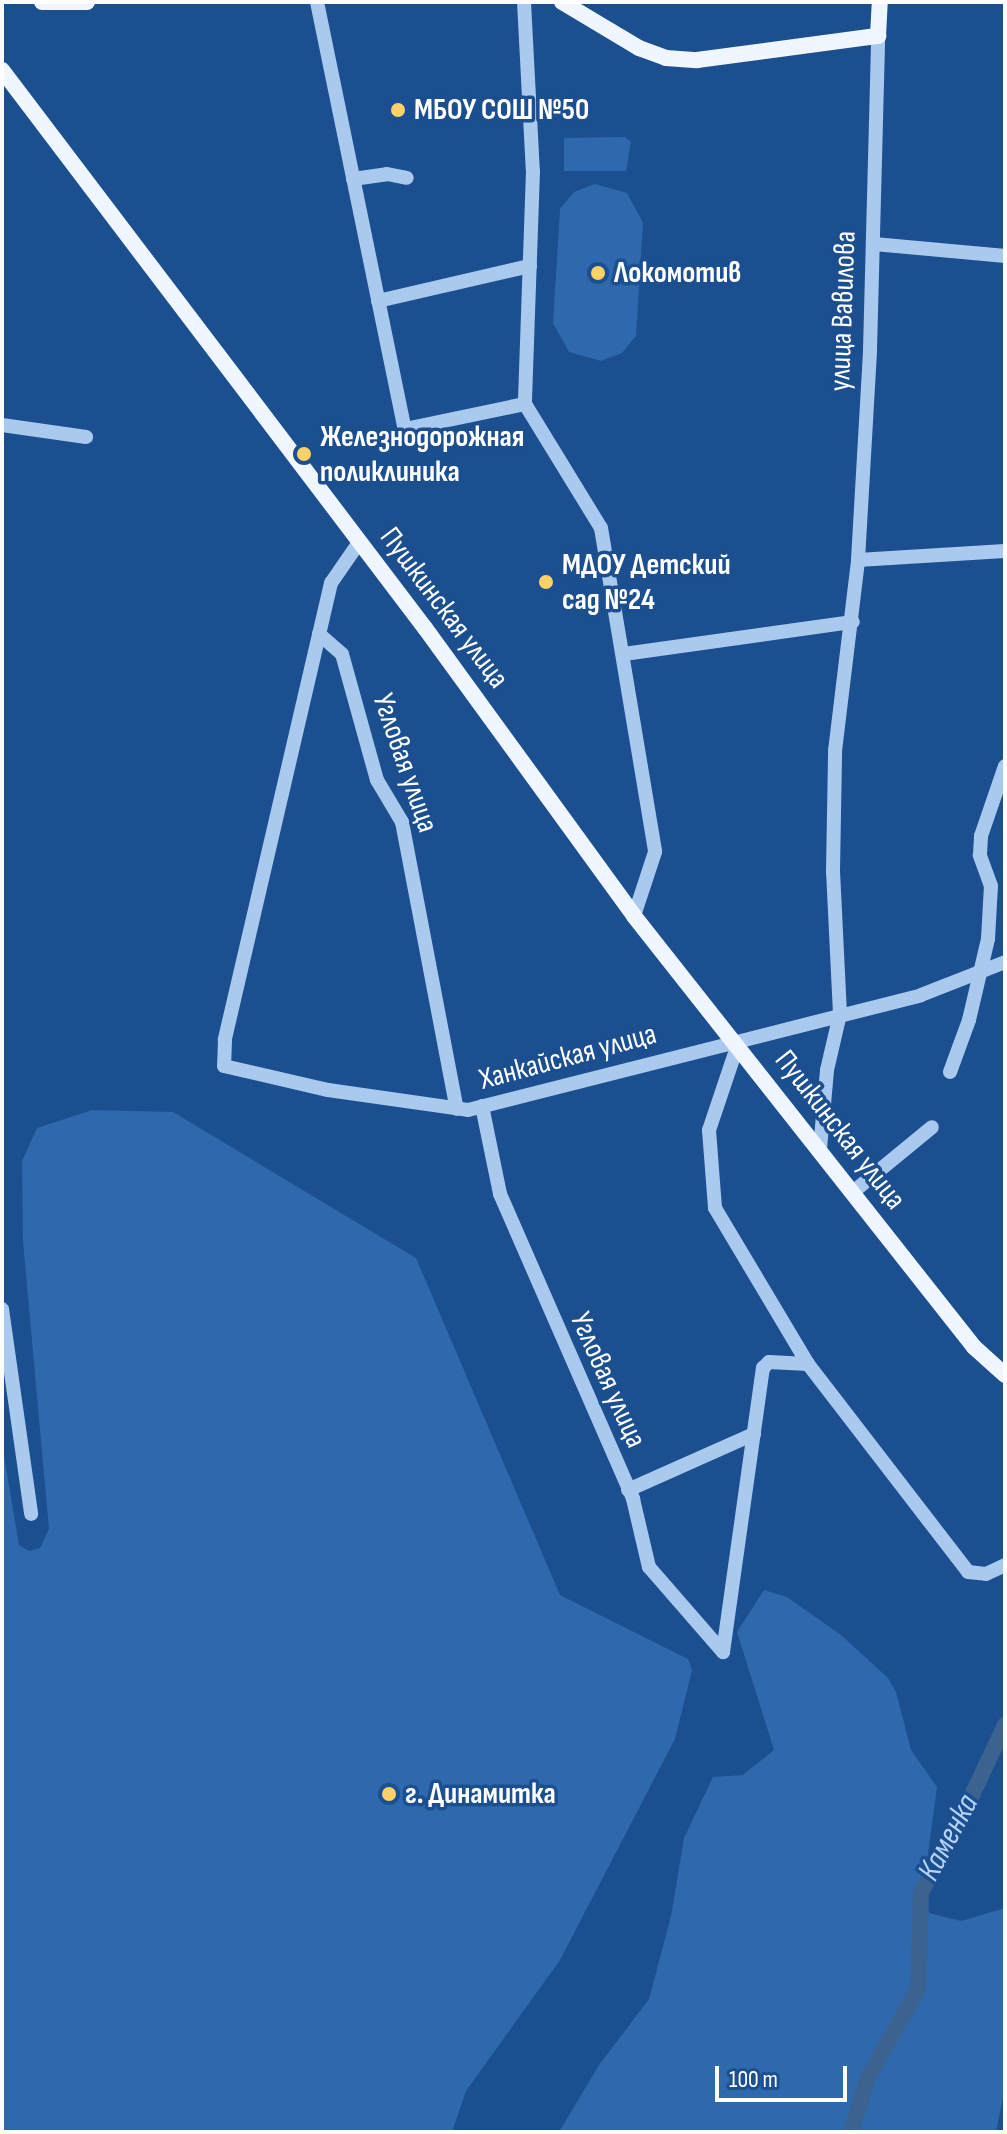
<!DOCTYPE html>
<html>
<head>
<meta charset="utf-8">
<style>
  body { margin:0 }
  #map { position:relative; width:1007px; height:2134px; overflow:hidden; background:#1b4f8f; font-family:"Sofia Sans Condensed",sans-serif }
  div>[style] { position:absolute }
  .green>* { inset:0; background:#2e69ad }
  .river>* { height:16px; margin:-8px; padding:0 8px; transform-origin:8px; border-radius:8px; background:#3c6290 }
  .minor>* { height:14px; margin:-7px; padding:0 7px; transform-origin:7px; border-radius:7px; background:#a9c9ee }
  .major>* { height:16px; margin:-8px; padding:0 8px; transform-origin:8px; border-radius:8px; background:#f0f6ff }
  .dots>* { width:22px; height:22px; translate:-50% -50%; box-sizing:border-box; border:4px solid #1b4f8f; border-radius:50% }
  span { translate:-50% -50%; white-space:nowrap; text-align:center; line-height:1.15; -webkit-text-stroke:7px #1b4f8f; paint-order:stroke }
  .poi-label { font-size:30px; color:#fff; font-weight:700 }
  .left { translate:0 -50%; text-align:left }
  .street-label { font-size:30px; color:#fff }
  .water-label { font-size:32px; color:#b5d3f5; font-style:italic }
  .frame { position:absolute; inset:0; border:4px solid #fff; pointer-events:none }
  .scale { position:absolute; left:715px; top:2066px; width:132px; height:36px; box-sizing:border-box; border:4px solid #fff; border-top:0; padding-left:10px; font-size:24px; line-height:28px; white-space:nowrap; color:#fff; -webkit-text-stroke:6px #1b4f8f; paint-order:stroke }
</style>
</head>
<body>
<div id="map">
  <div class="green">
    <div style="clip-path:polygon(625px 137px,631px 142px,626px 171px,564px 171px,564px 138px)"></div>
    <div style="clip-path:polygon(595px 184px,627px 193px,643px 223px,636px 336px,622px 353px,601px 361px,569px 352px,553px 323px,560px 209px,574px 192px)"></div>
    <div style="clip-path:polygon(92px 1110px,173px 1112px,416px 1258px,560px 1595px,688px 1659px,692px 1670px,675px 1739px,560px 1960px,466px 2091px,452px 2132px,2px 2132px,2px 1444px,19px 1545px,29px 1551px,40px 1548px,49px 1529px,23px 1241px,22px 1161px,37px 1128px)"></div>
    <div style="clip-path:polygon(764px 1590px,787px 1597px,841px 1635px,888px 1678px,896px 1692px,911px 1750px,937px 1787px,924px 1883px,929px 1913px,961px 1921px,1005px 1908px,1005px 2088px,996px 2132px,559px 2132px,599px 2065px,649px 1999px,671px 1916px,684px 1838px,713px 1777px,743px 1775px,774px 1750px,737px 1632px)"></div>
  </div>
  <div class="river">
    <div style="left:851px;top:2132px;width:58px;rotate:-72.8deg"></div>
    <div style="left:868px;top:2077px;width:101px;rotate:-60.4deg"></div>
    <div style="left:918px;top:1989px;width:97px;rotate:-88.2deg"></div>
    <div style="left:921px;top:1892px;width:53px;rotate:-59.6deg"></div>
    <div style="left:948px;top:1846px;width:134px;rotate:-64.8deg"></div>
  </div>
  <div class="minor">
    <div style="left:317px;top:2px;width:436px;rotate:78.4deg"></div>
    <div style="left:405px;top:429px;width:123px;rotate:-11.8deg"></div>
    <div style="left:524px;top:2px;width:169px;rotate:87deg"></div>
    <div style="left:533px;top:171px;width:233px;rotate:92deg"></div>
    <div style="left:525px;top:404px;width:145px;rotate:58.5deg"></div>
    <div style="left:601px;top:528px;width:328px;rotate:80.5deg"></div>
    <div style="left:655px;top:852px;width:67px;rotate:108.2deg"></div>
    <div style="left:353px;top:179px;width:34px;rotate:-8deg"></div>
    <div style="left:387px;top:174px;width:20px;rotate:11deg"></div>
    <div style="left:874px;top:244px;width:132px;rotate:5.2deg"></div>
    <div style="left:378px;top:301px;width:156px;rotate:-13deg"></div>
    <div style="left:2px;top:425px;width:85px;rotate:8.1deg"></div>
    <div style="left:360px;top:541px;width:51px;rotate:124.6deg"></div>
    <div style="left:331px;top:583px;width:469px;rotate:103.1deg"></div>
    <div style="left:225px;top:1040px;width:26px;rotate:92deg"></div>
    <div style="left:224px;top:1066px;width:107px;rotate:13deg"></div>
    <div style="left:328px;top:1090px;width:141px;rotate:8.1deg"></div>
    <div style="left:468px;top:1110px;width:467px;rotate:-14.2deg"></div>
    <div style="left:921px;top:995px;width:90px;rotate:-21.4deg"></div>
    <div style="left:858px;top:560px;width:147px;rotate:-3.5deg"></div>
    <div style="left:319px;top:634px;width:30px;rotate:41deg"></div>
    <div style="left:342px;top:654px;width:131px;rotate:74.5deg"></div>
    <div style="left:377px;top:780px;width:49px;rotate:59.2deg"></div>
    <div style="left:402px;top:822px;width:292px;rotate:79.2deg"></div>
    <div style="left:624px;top:654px;width:231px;rotate:-8deg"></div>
    <div style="left:738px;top:1044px;width:91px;rotate:108.6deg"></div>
    <div style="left:709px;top:1130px;width:78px;rotate:85.6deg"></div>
    <div style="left:715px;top:1208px;width:182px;rotate:59.2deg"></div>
    <div style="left:808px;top:1364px;width:262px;rotate:52.4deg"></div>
    <div style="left:968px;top:1572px;width:18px;rotate:6deg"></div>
    <div style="left:986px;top:1574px;width:21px;rotate:-25deg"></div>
    <div style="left:950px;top:1072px;width:55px;rotate:-69.9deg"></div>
    <div style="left:969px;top:1020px;width:83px;rotate:-76.8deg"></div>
    <div style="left:988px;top:939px;width:53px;rotate:-86.8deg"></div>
    <div style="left:991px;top:886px;width:33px;rotate:-110deg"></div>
    <div style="left:980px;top:855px;width:19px;rotate:-87deg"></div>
    <div style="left:981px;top:836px;width:74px;rotate:-71.1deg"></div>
    <div style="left:482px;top:1106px;width:90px;rotate:78.4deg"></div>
    <div style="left:500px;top:1194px;width:333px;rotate:66.4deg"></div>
    <div style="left:633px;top:1499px;width:70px;rotate:76.8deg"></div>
    <div style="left:649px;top:1567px;width:113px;rotate:49deg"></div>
    <div style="left:820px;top:1149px;width:79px;rotate:-84.9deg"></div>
    <div style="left:827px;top:1070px;width:57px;rotate:-76.9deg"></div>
    <div style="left:840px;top:1014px;width:143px;rotate:-92.8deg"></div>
    <div style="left:833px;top:871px;width:120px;rotate:-89deg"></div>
    <div style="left:835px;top:751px;width:192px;rotate:-83.1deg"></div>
    <div style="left:858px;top:560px;width:210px;rotate:-86.7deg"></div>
    <div style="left:870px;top:350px;width:314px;rotate:-88.5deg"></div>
    <div style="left:853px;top:1192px;width:102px;rotate:-39.4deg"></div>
    <div style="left:2px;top:1309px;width:207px;rotate:81.9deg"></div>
    <div style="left:628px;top:1490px;width:138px;rotate:-24deg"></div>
    <div style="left:723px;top:1652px;width:287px;rotate:-82deg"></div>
    <div style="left:763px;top:1368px;width:8px;rotate:-45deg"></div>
    <div style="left:769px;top:1362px;width:39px;rotate:3deg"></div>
  </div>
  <div class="major">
    <div style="left:42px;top:2px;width:45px"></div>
    <div style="left:562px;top:2px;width:90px;rotate:30.9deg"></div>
    <div style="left:639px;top:48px;width:29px;rotate:20deg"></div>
    <div style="left:666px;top:58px;width:31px;rotate:4deg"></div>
    <div style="left:697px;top:60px;width:183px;rotate:-7.6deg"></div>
    <div style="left:878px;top:36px;width:34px;rotate:-87deg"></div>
    <div style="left:2px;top:70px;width:700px;rotate:52.84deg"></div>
    <div style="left:425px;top:628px;width:356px;rotate:54deg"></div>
    <div style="left:634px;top:916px;width:549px;rotate:51.73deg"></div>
    <div style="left:974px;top:1347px;width:42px;rotate:42.1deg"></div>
  </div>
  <div class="dots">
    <div style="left:398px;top:110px;background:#ffd166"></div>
    <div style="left:598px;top:273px;background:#ffd166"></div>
    <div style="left:304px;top:454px;background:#ffd166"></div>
    <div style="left:546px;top:582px;background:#ffd166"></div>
    <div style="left:389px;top:1794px;background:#ffd166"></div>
  </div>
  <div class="poi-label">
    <span class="left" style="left:414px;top:110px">МБОУ СОШ №50</span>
    <span class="left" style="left:614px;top:273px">Локомотив</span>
    <span class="left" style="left:320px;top:454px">Железнодорожная<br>поликлиника</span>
    <span class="left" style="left:562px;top:582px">МДОУ Детский<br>сад №24</span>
    <span class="left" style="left:405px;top:1794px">г. Динамитка</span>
  </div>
  <div class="street-label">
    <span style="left:843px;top:311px;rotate:-88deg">улица Вавилова</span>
    <span style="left:444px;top:608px;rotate:53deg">Пушкинская улица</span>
    <span style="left:405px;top:763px;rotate:71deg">Угловая улица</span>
    <span style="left:568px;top:1057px;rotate:-15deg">Ханкайская улица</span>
    <span style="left:840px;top:1130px;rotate:52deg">Пушкинская улица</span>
    <span style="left:608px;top:1380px;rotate:66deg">Угловая улица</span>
  </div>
  <div class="water-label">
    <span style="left:949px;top:1838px;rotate:-62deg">Каменка</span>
  </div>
  <div class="frame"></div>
  <div class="scale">100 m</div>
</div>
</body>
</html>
